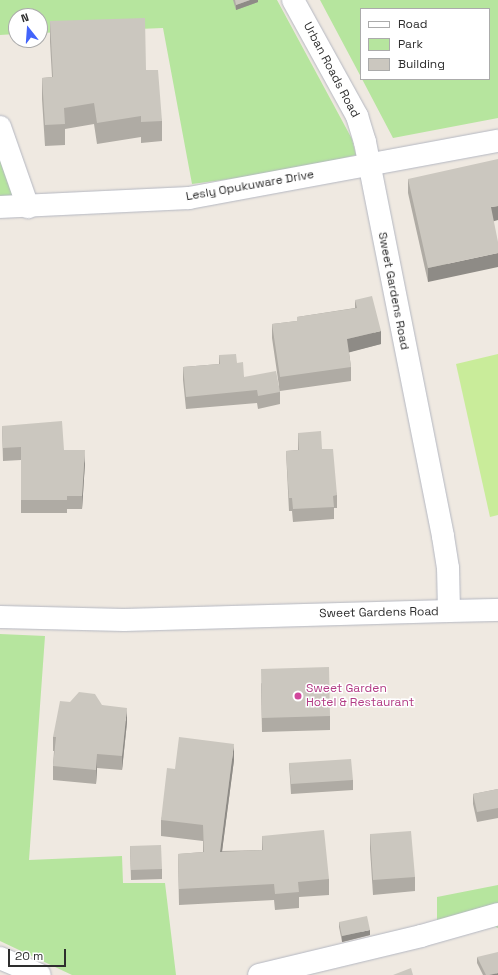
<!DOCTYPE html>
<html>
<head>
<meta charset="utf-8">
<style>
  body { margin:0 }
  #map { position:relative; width:498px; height:975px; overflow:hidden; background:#efe9e1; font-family:"Space Grotesk",sans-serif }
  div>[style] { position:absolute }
  .green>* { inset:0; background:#b6e59e }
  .pitch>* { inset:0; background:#c9ec9a }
  .roads { filter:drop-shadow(0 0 1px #b4b7c1) drop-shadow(0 0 1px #b4b7c1) }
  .minor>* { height:22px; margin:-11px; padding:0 11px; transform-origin:11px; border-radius:11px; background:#fff }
  .wall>* { inset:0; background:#afaba4 }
  .shaded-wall>* { inset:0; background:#8e8b86 }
  .building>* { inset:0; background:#cbc7bf }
  .dots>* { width:11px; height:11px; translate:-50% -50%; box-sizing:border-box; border:2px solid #fff; border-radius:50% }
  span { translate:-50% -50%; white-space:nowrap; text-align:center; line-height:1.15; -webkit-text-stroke:3px #fff; paint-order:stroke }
  .street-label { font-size:12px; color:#2e2e2e }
  .hotel-label { font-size:12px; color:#b23c85 }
  .left { translate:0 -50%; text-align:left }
  .legend { position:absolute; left:360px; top:8px; width:130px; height:72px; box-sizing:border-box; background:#fff; border:1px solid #ababab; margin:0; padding:5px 7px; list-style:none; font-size:12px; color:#2e2e2e }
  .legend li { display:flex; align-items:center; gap:8px; height:20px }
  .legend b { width:20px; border:1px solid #ababab }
  .north { position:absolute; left:8px; top:8px; width:40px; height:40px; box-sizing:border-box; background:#fff; border:1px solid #ababab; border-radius:50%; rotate:343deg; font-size:11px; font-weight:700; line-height:16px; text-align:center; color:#2e2e2e }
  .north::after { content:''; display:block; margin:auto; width:14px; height:18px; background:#4264fb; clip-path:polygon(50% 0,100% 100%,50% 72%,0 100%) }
  .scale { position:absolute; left:8px; top:949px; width:58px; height:18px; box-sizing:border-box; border:2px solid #2e2e2e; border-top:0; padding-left:5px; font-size:12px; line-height:14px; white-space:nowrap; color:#2e2e2e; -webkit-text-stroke:3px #fff; paint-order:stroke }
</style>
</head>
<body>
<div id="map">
  <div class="green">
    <div style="clip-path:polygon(0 0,277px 0,352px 139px,356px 155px,291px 171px,192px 184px,163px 28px,40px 33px,40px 16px,16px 16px,16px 34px,0 35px)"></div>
    <div style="clip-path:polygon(320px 0,498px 0,498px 118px,393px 138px,362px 79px,489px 79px,489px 9px,361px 9px,361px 77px)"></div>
    <div style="clip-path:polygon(0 152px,15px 196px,0 196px)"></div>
    <div style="clip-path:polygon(0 634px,45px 636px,29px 860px,122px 856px,123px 883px,165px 883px,176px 975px,72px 975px,0 941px)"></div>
    <div style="clip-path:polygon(498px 885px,498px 928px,491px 925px,437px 931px,437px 897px)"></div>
  </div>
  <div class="pitch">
    <div style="clip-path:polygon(498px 354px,498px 515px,490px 517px,456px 364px)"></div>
  </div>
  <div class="roads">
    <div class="minor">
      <div style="left:0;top:127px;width:85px;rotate:70.7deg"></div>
      <div style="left:0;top:207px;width:189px;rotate:-2.7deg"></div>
      <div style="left:189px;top:198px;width:314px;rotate:-10.5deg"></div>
      <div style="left:449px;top:611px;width:49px;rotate:-1.2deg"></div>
      <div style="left:0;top:617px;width:124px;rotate:1.4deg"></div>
      <div style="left:124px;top:620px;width:325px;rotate:-1.6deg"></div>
      <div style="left:449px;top:611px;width:43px;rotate:-91.3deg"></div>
      <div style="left:448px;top:568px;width:32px;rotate:-99deg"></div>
      <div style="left:443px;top:536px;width:402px;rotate:-101.2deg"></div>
      <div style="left:365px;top:142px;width:27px;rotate:-107deg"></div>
      <div style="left:357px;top:116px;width:132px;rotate:-118.9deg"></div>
      <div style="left:0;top:958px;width:43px;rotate:23deg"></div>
      <div style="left:259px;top:975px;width:167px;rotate:-13.5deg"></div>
      <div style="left:421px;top:936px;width:80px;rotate:-15.9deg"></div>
    </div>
  </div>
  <div class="wall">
    <div style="clip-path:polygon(233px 0,258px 0,258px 2px,236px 10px)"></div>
    <div style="clip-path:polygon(50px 21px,146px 70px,162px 121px,162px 141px,141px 143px,141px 137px,97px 144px,94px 124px,65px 129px,65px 145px,45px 146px,42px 99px,42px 78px,52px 77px,50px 42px)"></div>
    <div style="clip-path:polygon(408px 179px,494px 221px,428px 282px,408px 193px)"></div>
    <div style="clip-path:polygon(355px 300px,381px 344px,349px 352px,351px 367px,351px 381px,280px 391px,280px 404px,258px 409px,257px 403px,186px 409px,183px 380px,183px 367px,219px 364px,219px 355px,237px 363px,244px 377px,279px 386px,272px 338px,272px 324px,297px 321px,297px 317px,355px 308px)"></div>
    <div style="clip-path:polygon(2px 426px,64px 450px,85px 463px,82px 509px,67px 509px,67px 513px,21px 513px,21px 460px,3px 461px)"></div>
    <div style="clip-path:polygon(298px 433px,322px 449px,337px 495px,337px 508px,334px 508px,334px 519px,293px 522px,292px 511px,289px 511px,286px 451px,298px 450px)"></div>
    <div style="clip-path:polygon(261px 683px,330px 716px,330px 730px,262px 732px)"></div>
    <div style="clip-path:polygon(102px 705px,127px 722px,122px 770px,97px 768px,96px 784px,53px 780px,53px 766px,54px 751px,53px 751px,53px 737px)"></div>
    <div style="clip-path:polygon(234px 760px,222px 851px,262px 850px,262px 836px,329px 879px,329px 895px,299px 897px,299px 908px,275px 910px,274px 900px,179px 905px,178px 854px,203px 852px,203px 841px,161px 836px,161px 820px,175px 769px)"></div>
    <div style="clip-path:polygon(289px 763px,353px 780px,353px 790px,291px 794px)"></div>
    <div style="clip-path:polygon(498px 789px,498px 818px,477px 822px,473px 804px,473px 794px)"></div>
    <div style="clip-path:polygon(370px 834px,415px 877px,415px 891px,373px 895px,370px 849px)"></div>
    <div style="clip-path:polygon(130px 846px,162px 869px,162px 879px,131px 880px)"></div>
    <div style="clip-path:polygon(339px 922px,370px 935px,342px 942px,339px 927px)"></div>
    <div style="clip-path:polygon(477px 957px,498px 975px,483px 975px,477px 963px)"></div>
  </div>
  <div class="shaded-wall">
    <div style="clip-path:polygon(250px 0,258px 0,258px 2px,236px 10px,236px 5px)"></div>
    <div style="clip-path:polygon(498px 206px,498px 220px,491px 222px,491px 207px)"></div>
    <div style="clip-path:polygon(498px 253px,498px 267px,428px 282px,428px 268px)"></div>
    <div style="clip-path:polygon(381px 331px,381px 344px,347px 353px,347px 339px)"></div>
    <div style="clip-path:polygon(85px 450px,85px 463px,82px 509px,82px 496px)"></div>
    <div style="clip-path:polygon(127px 708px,127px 722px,122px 770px,122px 756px)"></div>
    <div style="clip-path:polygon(234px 744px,234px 760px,220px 867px,220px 852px)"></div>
    <div style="clip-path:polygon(97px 754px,97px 768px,96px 784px,96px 770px)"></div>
    <div style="clip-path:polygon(370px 930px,370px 935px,342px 942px,342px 936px)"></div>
    <div style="clip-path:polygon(498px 973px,498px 975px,489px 975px)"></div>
  </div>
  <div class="building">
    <div style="clip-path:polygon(235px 0,250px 0,236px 5px)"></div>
    <div style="clip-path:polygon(145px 18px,146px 70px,158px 70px,162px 121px,141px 122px,141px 116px,97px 123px,94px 103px,64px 108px,65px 124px,45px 125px,42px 78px,53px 77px,50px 21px)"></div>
    <div style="clip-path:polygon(498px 159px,498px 206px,491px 207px,498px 242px,498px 253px,428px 268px,408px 179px)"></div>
    <div style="clip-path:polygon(372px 296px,381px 331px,347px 339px,351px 367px,280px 377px,272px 324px,297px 321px,297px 317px,357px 308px,355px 300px)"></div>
    <div style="clip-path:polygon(236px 354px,237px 363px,243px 362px,244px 377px,276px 371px,280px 392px,258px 396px,257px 390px,186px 397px,183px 367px,220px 364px,219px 355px)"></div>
    <div style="clip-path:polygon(62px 421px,64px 450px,85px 450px,82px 496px,67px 496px,67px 500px,21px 500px,21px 447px,3px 448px,2px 426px)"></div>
    <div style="clip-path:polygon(321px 431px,322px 449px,333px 449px,337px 495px,333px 496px,334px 507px,293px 509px,292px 498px,289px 498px,286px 451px,299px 450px,298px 433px)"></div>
    <div style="clip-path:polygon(329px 667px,330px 716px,262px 718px,261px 669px)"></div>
    <div style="clip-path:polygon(79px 692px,95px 694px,102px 705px,127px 708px,122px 756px,97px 754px,96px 770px,53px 766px,56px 737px,53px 737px,60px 701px,70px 702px)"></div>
    <div style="clip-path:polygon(179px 737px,234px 744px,220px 852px,263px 850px,262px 836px,324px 830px,329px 879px,298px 882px,299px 892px,275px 894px,274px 884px,179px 889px,178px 854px,204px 852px,203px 825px,161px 820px,167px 768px,175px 769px)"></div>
    <div style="clip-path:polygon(351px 759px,353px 780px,291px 784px,289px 763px)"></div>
    <div style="clip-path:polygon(498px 789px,498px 808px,477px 812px,473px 794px)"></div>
    <div style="clip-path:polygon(411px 831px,415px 877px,373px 880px,370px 834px)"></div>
    <div style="clip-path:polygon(161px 845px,162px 869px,131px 870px,130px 846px)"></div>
    <div style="clip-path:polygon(367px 916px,370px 930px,342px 936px,339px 922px)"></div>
    <div style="clip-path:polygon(498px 952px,498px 973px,489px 975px,486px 975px,477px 957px)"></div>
    <div style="clip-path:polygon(411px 968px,413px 975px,393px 975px)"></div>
  </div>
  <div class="dots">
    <div style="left:298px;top:696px;background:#d1479c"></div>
  </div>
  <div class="street-label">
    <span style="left:331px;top:70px;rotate:62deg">Urban Roads Road</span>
    <span style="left:250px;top:186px;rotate:-10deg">Lesly Opukuware Drive</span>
    <span style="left:393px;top:291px;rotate:79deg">Sweet Gardens Road</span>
    <span style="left:379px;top:613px;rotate:-1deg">Sweet Gardens Road</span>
  </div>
  <div class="hotel-label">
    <span class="left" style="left:306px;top:696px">Sweet Garden<br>Hotel &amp; Restaurant</span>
  </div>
  <ul class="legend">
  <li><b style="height:5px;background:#fff"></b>Road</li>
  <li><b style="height:11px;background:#b6e59e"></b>Park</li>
  <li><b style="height:11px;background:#cbc7bf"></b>Building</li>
  </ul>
  <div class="north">N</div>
  <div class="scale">20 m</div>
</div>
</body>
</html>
